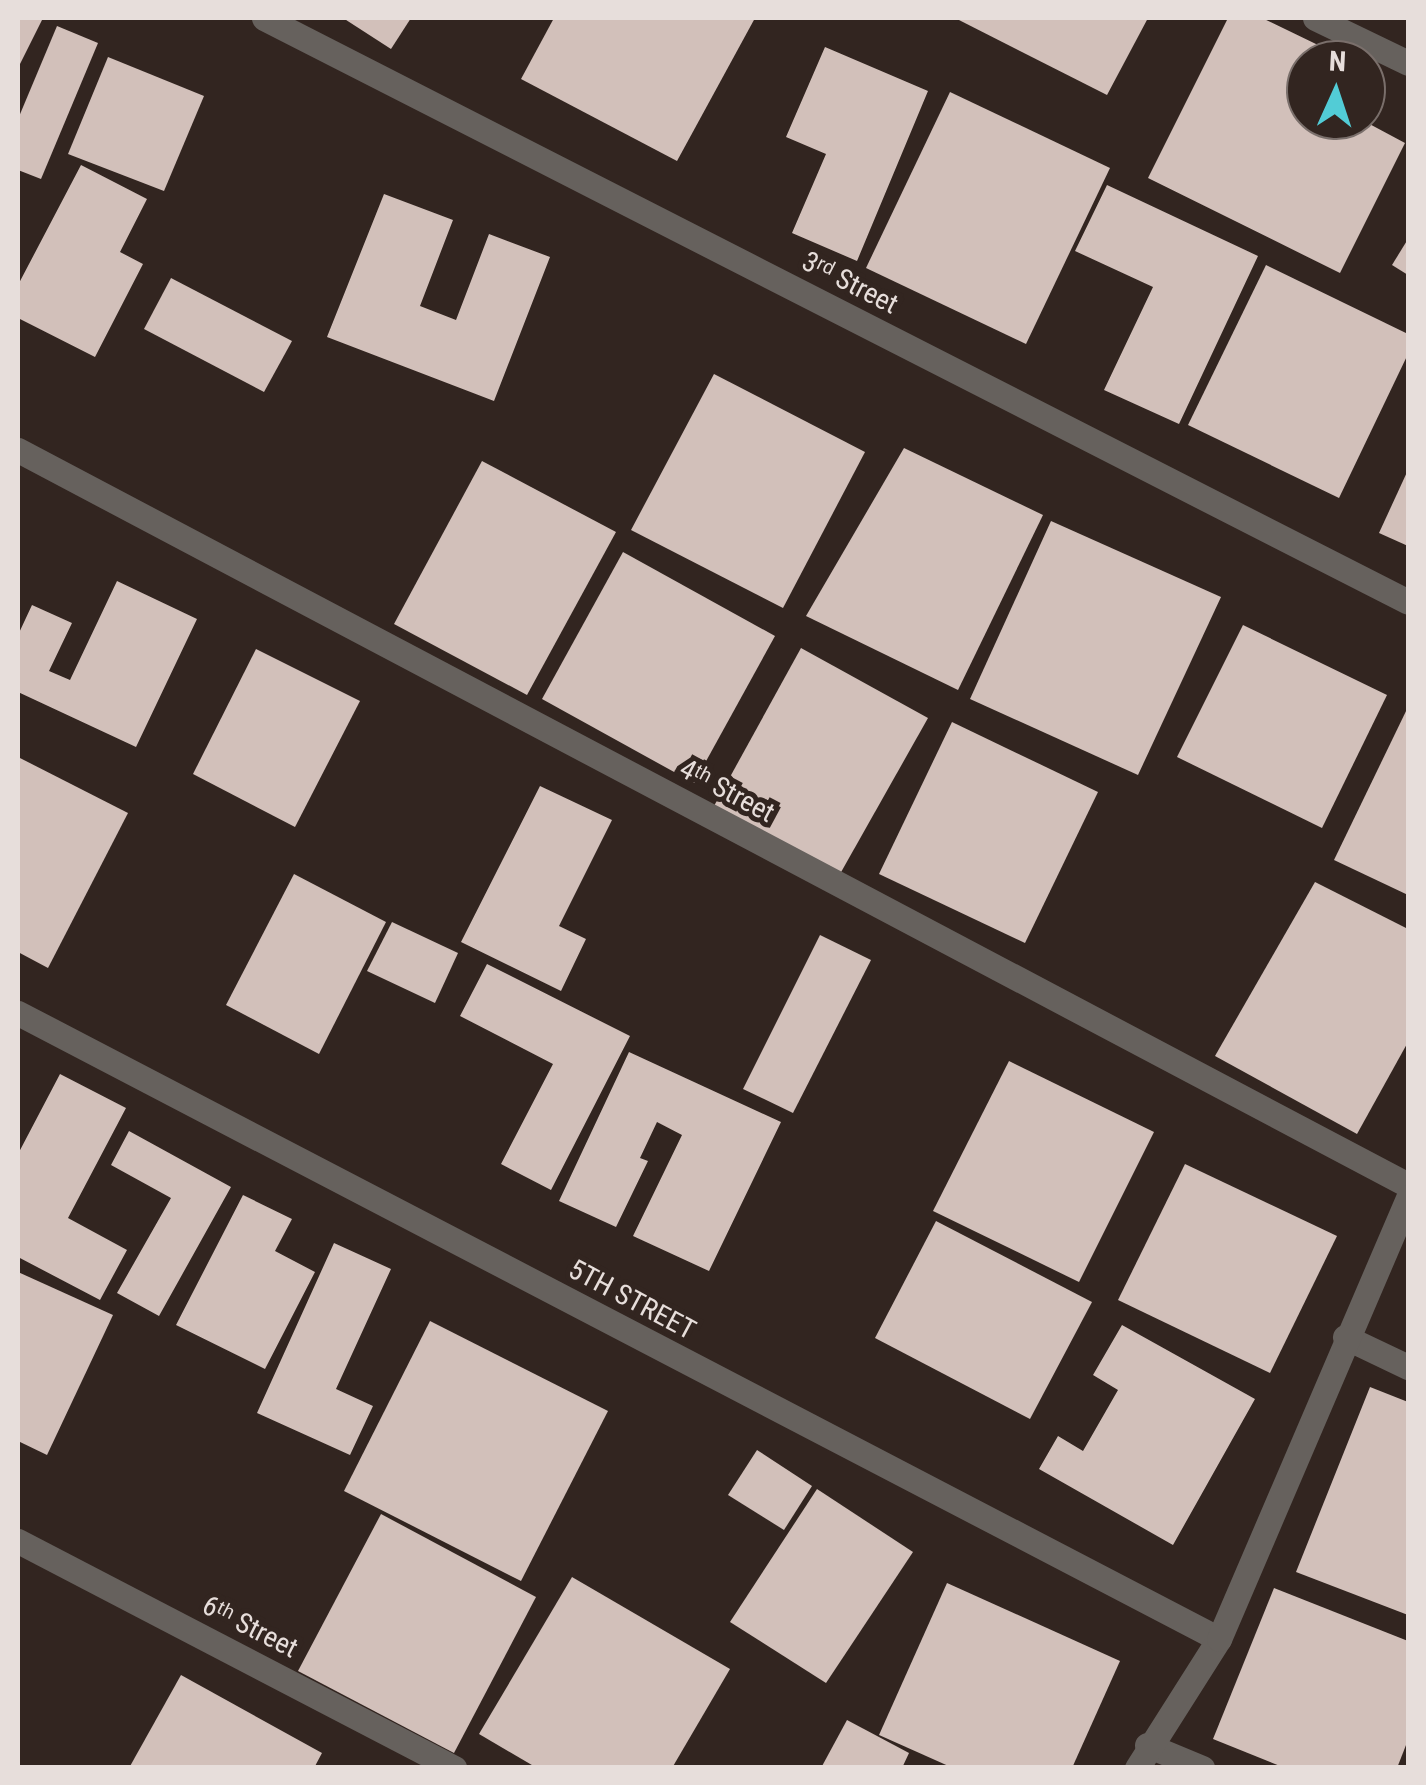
<!DOCTYPE html>
<html>
<head>
<meta charset="utf-8">
<style>
  body { margin:0 }
  #map { position:relative; width:1426px; height:1785px; overflow:hidden; background:#322520; font-family:"Roboto Condensed",sans-serif }
  div>[style] { position:absolute }
  .building>* { inset:0; background:#d2c0ba }
  .street>* { height:25px; margin:-12.5px; padding:0 12.5px; transform-origin:12.5px; border-radius:12.5px; background:#66615d }
  span { translate:-50% -50%; white-space:nowrap; text-align:center; line-height:1.15; -webkit-text-stroke:10px #322520; paint-order:stroke }
  .street-label { font-size:28px; color:#e7dedb }
  .frame { position:absolute; inset:0; border:20px solid #e7dedb; pointer-events:none }
  .north { position:absolute; left:1286px; top:40px; width:100px; height:100px; box-sizing:border-box; background:#322520; border:2px solid #7a6f6b; border-radius:50%; rotate:3deg; font-size:28px; font-weight:700; line-height:40px; text-align:center; color:#e7dedb }
  .north::after { content:''; display:block; margin:auto; width:35px; height:45px; background:#52ccd6; clip-path:polygon(50% 0,100% 100%,50% 72%,0 100%) }
</style>
</head>
<body>
<div id="map">
  <div class="building">
    <div style="clip-path:polygon(18px 18px,43px 18px,18px 68px)"></div>
    <div style="clip-path:polygon(343px 18px,411px 18px,391px 49px)"></div>
    <div style="clip-path:polygon(554px 18px,755px 18px,677px 161px,521px 79px)"></div>
    <div style="clip-path:polygon(955px 18px,1148px 18px,1107px 95px)"></div>
    <div style="clip-path:polygon(1228px 18px,1262px 18px,1349px 60px,1306px 60px,1306px 120px,1362px 120px,1405px 143px,1340px 273px,1148px 178px)"></div>
    <div style="clip-path:polygon(57px 26px,98px 43px,41px 179px,18px 170px,18px 119px)"></div>
    <div style="clip-path:polygon(825px 47px,928px 91px,857px 261px,792px 233px,826px 154px,786px 137px)"></div>
    <div style="clip-path:polygon(108px 57px,204px 96px,164px 191px,68px 154px)"></div>
    <div style="clip-path:polygon(1366px 68px,1383px 77px,1366px 112px)"></div>
    <div style="clip-path:polygon(950px 92px,1110px 168px,1026px 344px,866px 268px)"></div>
    <div style="clip-path:polygon(81px 165px,147px 199px,120px 252px,143px 264px,95px 357px,18px 318px,18px 285px)"></div>
    <div style="clip-path:polygon(1107px 185px,1258px 256px,1179px 424px,1104px 390px,1153px 287px,1075px 251px)"></div>
    <div style="clip-path:polygon(384px 194px,453px 220px,420px 306px,456px 320px,489px 234px,550px 257px,494px 401px,327px 337px)"></div>
    <div style="clip-path:polygon(1408px 239px,1408px 275px,1392px 265px)"></div>
    <div style="clip-path:polygon(1266px 265px,1408px 334px,1408px 354px,1339px 498px,1188px 425px)"></div>
    <div style="clip-path:polygon(171px 278px,292px 341px,264px 392px,144px 329px)"></div>
    <div style="clip-path:polygon(714px 374px,865px 452px,783px 608px,631px 530px)"></div>
    <div style="clip-path:polygon(904px 448px,1043px 515px,958px 690px,806px 616px)"></div>
    <div style="clip-path:polygon(482px 461px,616px 532px,527px 695px,394px 624px)"></div>
    <div style="clip-path:polygon(1408px 470px,1408px 546px,1379px 533px)"></div>
    <div style="clip-path:polygon(1051px 521px,1221px 597px,1138px 775px,970px 699px)"></div>
    <div style="clip-path:polygon(623px 552px,775px 636px,694px 783px,542px 699px)"></div>
    <div style="clip-path:polygon(117px 581px,197px 619px,136px 747px,18px 692px,18px 635px,32px 605px,72px 623px,49px 671px,70px 680px)"></div>
    <div style="clip-path:polygon(1243px 625px,1387px 695px,1322px 828px,1177px 757px)"></div>
    <div style="clip-path:polygon(801px 648px,928px 718px,840px 874px,714px 806px)"></div>
    <div style="clip-path:polygon(256px 649px,360px 701px,295px 827px,193px 774px)"></div>
    <div style="clip-path:polygon(1408px 707px,1408px 895px,1334px 860px)"></div>
    <div style="clip-path:polygon(952px 722px,1098px 792px,1025px 943px,879px 874px)"></div>
    <div style="clip-path:polygon(18px 757px,128px 813px,48px 968px,18px 952px)"></div>
    <div style="clip-path:polygon(540px 786px,612px 820px,559px 926px,586px 939px,561px 991px,461px 942px)"></div>
    <div style="clip-path:polygon(294px 874px,386px 922px,319px 1054px,226px 1005px)"></div>
    <div style="clip-path:polygon(1315px 882px,1408px 929px,1408px 1042px,1357px 1134px,1215px 1056px)"></div>
    <div style="clip-path:polygon(392px 922px,458px 953px,435px 1003px,367px 971px)"></div>
    <div style="clip-path:polygon(820px 935px,871px 960px,793px 1113px,743px 1089px)"></div>
    <div style="clip-path:polygon(487px 964px,630px 1036px,551px 1190px,501px 1164px,553px 1064px,460px 1016px)"></div>
    <div style="clip-path:polygon(629px 1052px,781px 1122px,709px 1271px,633px 1236px,682px 1135px,657px 1122px,640px 1158px,648px 1161px,616px 1227px,559px 1201px)"></div>
    <div style="clip-path:polygon(1009px 1061px,1154px 1132px,1079px 1282px,933px 1211px)"></div>
    <div style="clip-path:polygon(60px 1074px,126px 1108px,68px 1218px,127px 1250px,100px 1300px,18px 1257px,18px 1154px)"></div>
    <div style="clip-path:polygon(129px 1131px,231px 1187px,159px 1316px,117px 1293px,171px 1198px,111px 1165px)"></div>
    <div style="clip-path:polygon(1185px 1164px,1337px 1236px,1270px 1373px,1118px 1300px)"></div>
    <div style="clip-path:polygon(243px 1195px,292px 1219px,275px 1251px,315px 1272px,265px 1369px,176px 1325px)"></div>
    <div style="clip-path:polygon(936px 1221px,1092px 1302px,1030px 1419px,875px 1338px)"></div>
    <div style="clip-path:polygon(334px 1243px,391px 1269px,336px 1389px,373px 1406px,350px 1455px,257px 1413px)"></div>
    <div style="clip-path:polygon(18px 1272px,113px 1315px,47px 1455px,18px 1441px)"></div>
    <div style="clip-path:polygon(430px 1321px,608px 1411px,521px 1581px,344px 1491px)"></div>
    <div style="clip-path:polygon(1122px 1325px,1255px 1399px,1173px 1545px,1039px 1469px,1058px 1436px,1083px 1451px,1118px 1390px,1093px 1375px)"></div>
    <div style="clip-path:polygon(1370px 1387px,1408px 1402px,1408px 1615px,1296px 1572px)"></div>
    <div style="clip-path:polygon(757px 1450px,812px 1486px,784px 1530px,728px 1495px)"></div>
    <div style="clip-path:polygon(817px 1489px,913px 1552px,826px 1683px,730px 1622px)"></div>
    <div style="clip-path:polygon(381px 1514px,536px 1597px,454px 1753px,298px 1671px)"></div>
    <div style="clip-path:polygon(572px 1577px,730px 1669px,672px 1768px,537px 1768px,479px 1734px)"></div>
    <div style="clip-path:polygon(947px 1583px,1120px 1661px,1072px 1768px,953px 1768px,879px 1735px)"></div>
    <div style="clip-path:polygon(1274px 1588px,1408px 1641px,1408px 1740px,1397px 1768px,1285px 1768px,1213px 1739px)"></div>
    <div style="clip-path:polygon(181px 1675px,322px 1753px,314px 1768px,129px 1768px)"></div>
    <div style="clip-path:polygon(847px 1720px,909px 1753px,902px 1768px,821px 1768px)"></div>
  </div>
  <div class="street">
    <div style="left:264px;top:18px;width:1284px;rotate:27.04deg"></div>
    <div style="left:1315px;top:18px;width:103px;rotate:25.8deg"></div>
    <div style="left:18px;top:450px;width:1572px;rotate:27.87deg"></div>
    <div style="left:18px;top:1013px;width:1354px;rotate:27.53deg"></div>
    <div style="left:1345px;top:1337px;width:70px;rotate:25.5deg"></div>
    <div style="left:18px;top:1541px;width:492px;rotate:27.5deg"></div>
    <div style="left:1147px;top:1745px;width:60px;rotate:22.7deg"></div>
    <div style="left:1137px;top:1768px;width:153px;rotate:-57.6deg"></div>
    <div style="left:1219px;top:1639px;width:481px;rotate:-66.8deg"></div>
  </div>
  <div class="street-label">
    <span style="left:850px;top:283px;rotate:27deg">3ʳᵈ Street</span>
    <span style="left:727px;top:791px;rotate:28deg">4ᵗʰ Street</span>
    <span style="left:632px;top:1300px;rotate:28deg">5TH STREET</span>
    <span style="left:250px;top:1627px;rotate:27deg">6ᵗʰ Street</span>
  </div>
  <div class="frame"></div>
  <div class="north">N</div>
</div>
</body>
</html>
